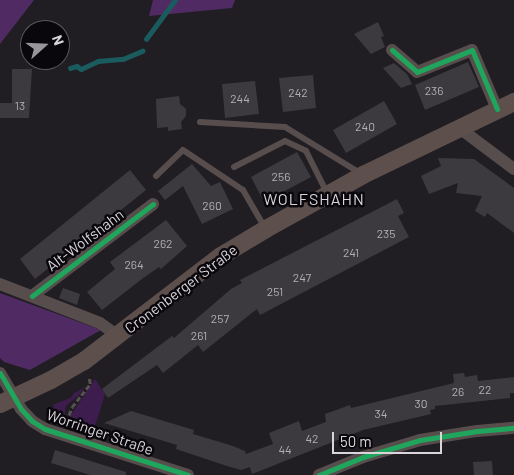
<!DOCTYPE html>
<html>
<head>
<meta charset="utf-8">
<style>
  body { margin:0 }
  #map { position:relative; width:514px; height:475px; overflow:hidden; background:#201d23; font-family:Barlow,sans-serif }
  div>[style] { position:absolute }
  .green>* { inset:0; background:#3d1d4d }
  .forest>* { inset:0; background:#502b63 }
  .stream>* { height:4.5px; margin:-2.25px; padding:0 2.25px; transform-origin:2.25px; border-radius:2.25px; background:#1a5b5d }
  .building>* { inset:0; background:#3d3a3f }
  .path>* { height:2.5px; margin-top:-1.25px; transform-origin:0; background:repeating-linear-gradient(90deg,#585151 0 5px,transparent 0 7.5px) }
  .service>* { height:6px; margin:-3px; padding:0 3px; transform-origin:3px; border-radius:3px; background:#574d4c }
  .minor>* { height:12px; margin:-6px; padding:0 6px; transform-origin:6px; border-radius:6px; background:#574d4c }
  .secondary>* { height:18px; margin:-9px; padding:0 9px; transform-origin:9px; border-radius:9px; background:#5c4f4c }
  .cycleway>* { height:5px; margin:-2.5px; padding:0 2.5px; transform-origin:2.5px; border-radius:2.5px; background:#20a55d }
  span { translate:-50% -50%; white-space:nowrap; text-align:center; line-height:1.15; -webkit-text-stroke:5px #09070b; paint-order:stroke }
  .number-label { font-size:12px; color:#b2aeb4 }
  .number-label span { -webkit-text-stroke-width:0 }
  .street-label { font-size:15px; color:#d9d5db }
  .neighbourhood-label { font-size:16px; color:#d9d5db; letter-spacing:1px }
  .north { position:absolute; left:20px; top:20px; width:50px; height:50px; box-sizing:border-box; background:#09070b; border:1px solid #5c595e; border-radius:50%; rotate:70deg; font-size:14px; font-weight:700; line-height:20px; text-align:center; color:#d9d5db }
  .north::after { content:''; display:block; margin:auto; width:18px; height:22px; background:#98959b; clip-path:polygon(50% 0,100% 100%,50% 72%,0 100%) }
  .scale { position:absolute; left:332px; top:432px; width:110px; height:22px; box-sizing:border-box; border:2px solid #d9d5db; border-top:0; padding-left:6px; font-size:15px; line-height:18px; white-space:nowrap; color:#d9d5db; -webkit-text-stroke:4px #09070b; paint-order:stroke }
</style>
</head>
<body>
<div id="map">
  <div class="green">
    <div style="clip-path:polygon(95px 379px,105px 394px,94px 430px,67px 421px)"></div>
    <div style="clip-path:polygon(85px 387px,79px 395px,66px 406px,64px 420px,59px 418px,55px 414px,53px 405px,72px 397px,73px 394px)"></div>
  </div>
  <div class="forest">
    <div style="clip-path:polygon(0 0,34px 0,0 44px)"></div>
    <div style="clip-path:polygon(153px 0,235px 0,232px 8px,149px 16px)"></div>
    <div style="clip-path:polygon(0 293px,101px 330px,30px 370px,4px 362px,0 358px)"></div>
  </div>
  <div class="stream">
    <div style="left:146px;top:39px;width:49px;rotate:-53.4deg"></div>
    <div style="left:70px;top:68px;width:7px;rotate:-16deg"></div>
    <div style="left:77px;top:66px;width:5px;rotate:37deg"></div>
    <div style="left:81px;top:69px;width:19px;rotate:-25deg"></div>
    <div style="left:98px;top:61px;width:25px;rotate:-5deg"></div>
    <div style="left:123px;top:59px;width:21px;rotate:-23deg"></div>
  </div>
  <div class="building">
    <div style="clip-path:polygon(378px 22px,384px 36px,381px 37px,385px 47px,371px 54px,354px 34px)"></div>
    <div style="clip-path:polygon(468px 62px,479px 87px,425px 110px,415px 85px)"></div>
    <div style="clip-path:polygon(394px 63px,407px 74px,412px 84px,401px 88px,383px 68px)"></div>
    <div style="clip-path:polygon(12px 69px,32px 69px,29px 118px,0 118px,0 103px,12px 103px)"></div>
    <div style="clip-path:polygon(313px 75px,316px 108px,283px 112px,279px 78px)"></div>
    <div style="clip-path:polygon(255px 81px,259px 114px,225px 118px,222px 84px)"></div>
    <div style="clip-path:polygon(179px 96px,180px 104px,186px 109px,186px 116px,181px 122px,182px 129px,168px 131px,168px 127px,157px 128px,156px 99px)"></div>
    <div style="clip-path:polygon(384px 101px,397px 124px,346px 153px,333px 130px)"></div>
    <div style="clip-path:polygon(297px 152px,311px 177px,264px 202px,251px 177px)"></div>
    <div style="clip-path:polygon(438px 158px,474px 159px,514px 188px,514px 233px,487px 213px,485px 217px,475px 211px,482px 196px,456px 193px,458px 183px,429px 194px,421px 176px,441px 166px)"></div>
    <div style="clip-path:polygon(192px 164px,211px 186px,220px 182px,233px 209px,202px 224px,183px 186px,165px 200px,158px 191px)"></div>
    <div style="clip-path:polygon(130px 170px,146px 190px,35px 279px,20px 259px)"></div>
    <div style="clip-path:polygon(397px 199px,404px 213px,398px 216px,409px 237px,260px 315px,257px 309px,203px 352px,198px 345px,163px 373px,157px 365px,108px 398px,102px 389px,172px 336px,174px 338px,231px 289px,242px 283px,240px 280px)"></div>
    <div style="clip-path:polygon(166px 220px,187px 246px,161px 269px,159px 267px,142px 279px,102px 310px,87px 292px,115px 269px,110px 262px)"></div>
    <div style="clip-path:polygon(63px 288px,80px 294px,77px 305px,59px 298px)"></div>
    <div style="clip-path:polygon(464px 373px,465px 377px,477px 375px,478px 381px,514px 377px,514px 393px,510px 393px,510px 398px,435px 406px,435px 409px,430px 410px,431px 414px,363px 430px,252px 474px,250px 467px,241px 470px,227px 466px,176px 449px,177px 445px,104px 423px,131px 411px,194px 430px,193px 434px,233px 446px,245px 451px,246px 454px,273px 444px,269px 433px,299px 421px,302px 431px,326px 422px,325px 414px,350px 405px,351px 408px,454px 383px,453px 374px)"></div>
    <div style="clip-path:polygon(55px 450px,126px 472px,126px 475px,90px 475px,51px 463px)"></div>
    <div style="clip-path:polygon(492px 461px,493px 475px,474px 475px,473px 462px)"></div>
  </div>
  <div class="path">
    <div style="left:66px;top:422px;width:16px;rotate:-68deg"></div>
    <div style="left:72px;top:407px;width:29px;rotate:-52deg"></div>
    <div style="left:90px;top:384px;width:7px;rotate:-98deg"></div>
  </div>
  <div class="service">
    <div style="left:200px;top:122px;width:85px;rotate:3.4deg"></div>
    <div style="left:285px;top:127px;width:88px;rotate:31.5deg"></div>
    <div style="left:234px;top:167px;width:57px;rotate:-27deg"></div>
    <div style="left:285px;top:141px;width:23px;rotate:25deg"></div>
    <div style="left:306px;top:151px;width:47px;rotate:63.4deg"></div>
    <div style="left:156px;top:176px;width:37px;rotate:-44deg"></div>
    <div style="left:183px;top:150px;width:72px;rotate:33.7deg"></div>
    <div style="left:243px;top:190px;width:44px;rotate:59.9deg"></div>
  </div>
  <div class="minor">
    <div style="left:392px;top:50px;width:33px;rotate:41deg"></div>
    <div style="left:417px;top:72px;width:59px;rotate:-21.8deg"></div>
    <div style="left:472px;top:50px;width:64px;rotate:67deg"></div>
    <div style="left:458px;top:127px;width:70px;rotate:36.9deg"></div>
    <div style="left:0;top:284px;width:107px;rotate:21.3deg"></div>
    <div style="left:100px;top:323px;width:22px;rotate:36deg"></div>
    <div style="left:32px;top:296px;width:152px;rotate:-37.2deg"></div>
    <div style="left:0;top:373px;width:42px;rotate:59.7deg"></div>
    <div style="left:21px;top:409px;width:16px;rotate:47deg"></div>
    <div style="left:32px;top:421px;width:15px;rotate:32deg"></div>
    <div style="left:45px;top:429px;width:150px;rotate:17.8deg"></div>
    <div style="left:319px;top:475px;width:48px;rotate:-22.2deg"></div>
    <div style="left:363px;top:457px;width:59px;rotate:-16.6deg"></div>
    <div style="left:420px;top:440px;width:58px;rotate:-9deg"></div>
    <div style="left:477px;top:431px;width:37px;rotate:-5deg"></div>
  </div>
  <div class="secondary">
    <div style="left:0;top:404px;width:56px;rotate:-25.2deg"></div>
    <div style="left:51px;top:380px;width:38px;rotate:-30deg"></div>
    <div style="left:84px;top:361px;width:173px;rotate:-37.5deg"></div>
    <div style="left:221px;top:256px;width:52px;rotate:-31deg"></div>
    <div style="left:266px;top:229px;width:111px;rotate:-29.1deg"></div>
    <div style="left:363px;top:175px;width:168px;rotate:-25.8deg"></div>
  </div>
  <div class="cycleway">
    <div style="left:392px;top:50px;width:33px;rotate:41deg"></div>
    <div style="left:417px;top:72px;width:59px;rotate:-21.8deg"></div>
    <div style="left:472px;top:50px;width:64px;rotate:67deg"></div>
    <div style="left:32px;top:296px;width:152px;rotate:-37.2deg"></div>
    <div style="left:0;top:373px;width:42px;rotate:59.7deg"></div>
    <div style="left:21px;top:409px;width:16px;rotate:47deg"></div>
    <div style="left:32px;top:421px;width:15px;rotate:32deg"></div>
    <div style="left:45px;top:429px;width:150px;rotate:17.8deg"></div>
    <div style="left:319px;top:475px;width:48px;rotate:-22.2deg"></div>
    <div style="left:363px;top:457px;width:59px;rotate:-16.6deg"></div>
    <div style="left:420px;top:440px;width:58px;rotate:-9deg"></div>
    <div style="left:477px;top:431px;width:37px;rotate:-5deg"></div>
  </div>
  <div class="number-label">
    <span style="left:434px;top:91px">236</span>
    <span style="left:298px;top:93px">242</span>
    <span style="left:240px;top:99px">244</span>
    <span style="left:20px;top:106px">13</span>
    <span style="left:365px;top:127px">240</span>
    <span style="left:281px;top:177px">256</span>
    <span style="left:212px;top:206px">260</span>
    <span style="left:386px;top:234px">235</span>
    <span style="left:163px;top:244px">262</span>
    <span style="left:351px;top:253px">241</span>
    <span style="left:134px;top:265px">264</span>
    <span style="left:302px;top:278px">247</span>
    <span style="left:275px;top:292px">251</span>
    <span style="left:220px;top:319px">257</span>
    <span style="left:199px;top:336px">261</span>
    <span style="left:485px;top:390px">22</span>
    <span style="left:458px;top:392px">26</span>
    <span style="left:421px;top:404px">30</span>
    <span style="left:381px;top:414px">34</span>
    <span style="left:312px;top:439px">42</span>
    <span style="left:285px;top:450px">44</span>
  </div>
  <div class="street-label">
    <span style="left:85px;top:240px;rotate:-37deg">Alt-Wolfshahn</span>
    <span style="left:181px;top:289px;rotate:-37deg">Cronenberger Straße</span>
    <span style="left:100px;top:432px;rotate:19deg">Worringer Straße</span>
  </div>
  <div class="neighbourhood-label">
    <span style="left:314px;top:199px">WOLFSHAHN</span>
  </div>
  <div class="north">N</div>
  <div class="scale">50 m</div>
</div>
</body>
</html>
